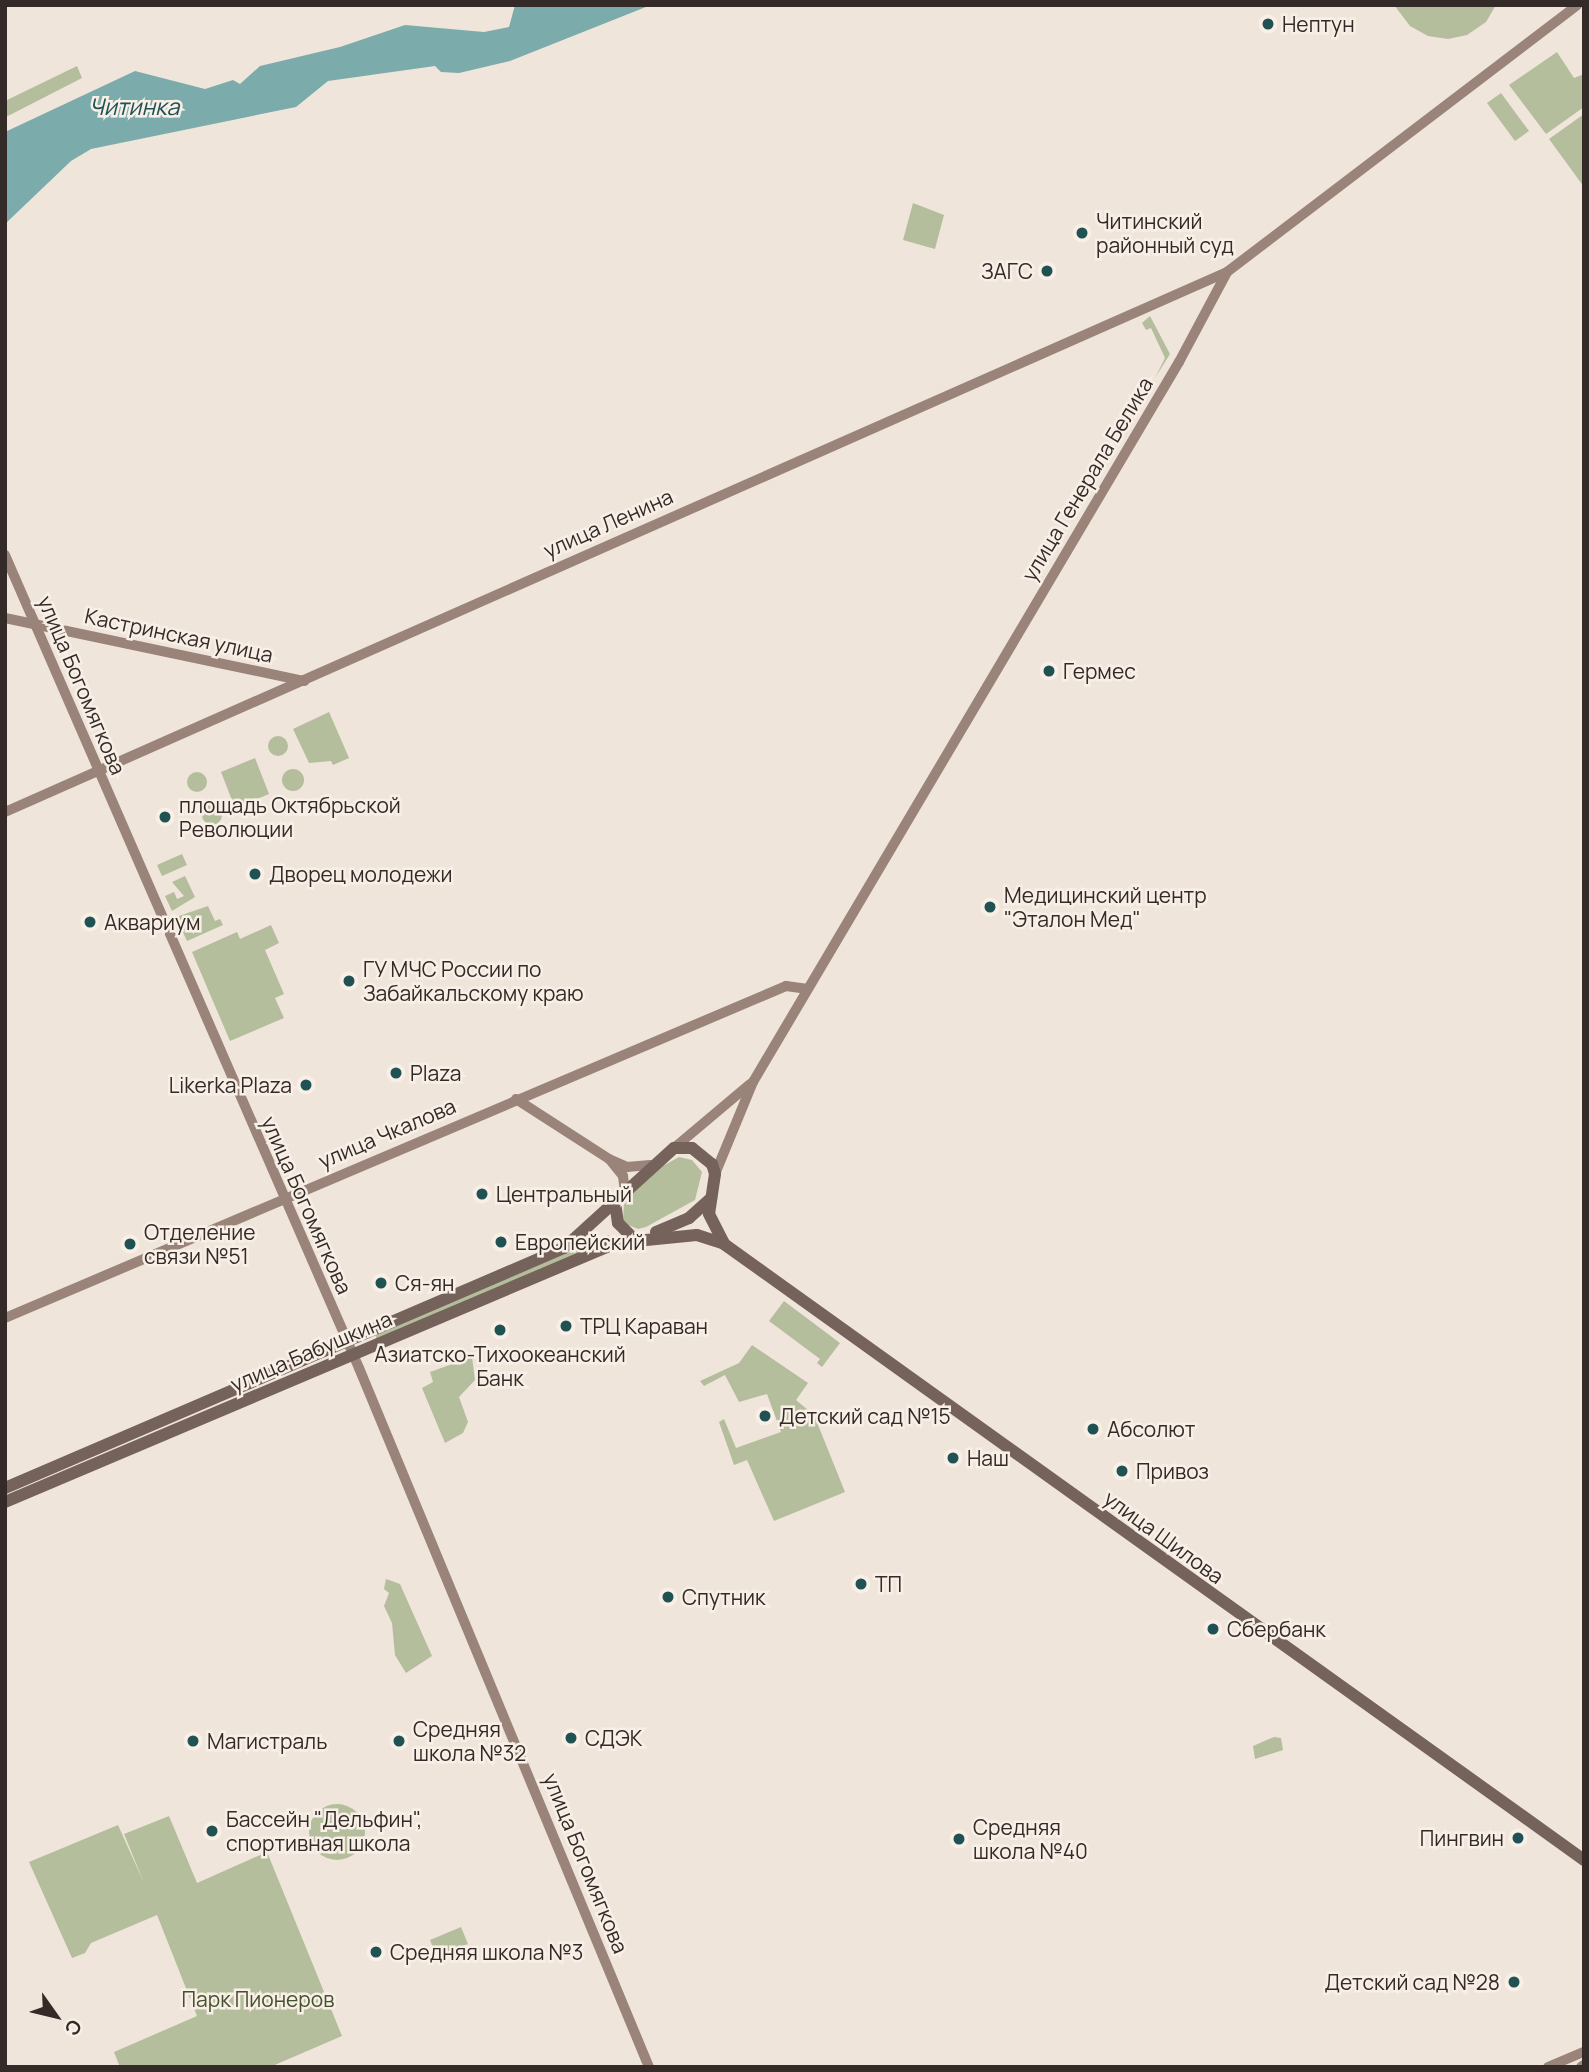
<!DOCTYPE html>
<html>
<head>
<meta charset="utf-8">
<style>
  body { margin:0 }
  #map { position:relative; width:1589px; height:2072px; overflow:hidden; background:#f0e5db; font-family:Manrope,sans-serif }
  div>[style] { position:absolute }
  .green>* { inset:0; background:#b4be9c }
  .round { border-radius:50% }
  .water>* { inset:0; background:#7cabab }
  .secondary>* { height:10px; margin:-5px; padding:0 5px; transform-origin:5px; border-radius:5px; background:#9a8479 }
  .primary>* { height:12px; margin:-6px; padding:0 6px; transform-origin:6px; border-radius:6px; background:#75625a }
  .dots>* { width:19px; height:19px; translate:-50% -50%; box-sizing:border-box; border:4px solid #f8efe7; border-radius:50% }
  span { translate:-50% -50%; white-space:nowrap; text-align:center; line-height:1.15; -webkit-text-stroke:5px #f8efe7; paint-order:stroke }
  .poi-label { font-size:21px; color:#342b28 }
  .left { translate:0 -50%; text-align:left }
  .right { translate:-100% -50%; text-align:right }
  .street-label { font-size:21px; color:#342b28 }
  .park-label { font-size:21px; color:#45512d }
  .water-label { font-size:23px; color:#205253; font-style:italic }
  .frame { position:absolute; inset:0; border:7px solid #342b28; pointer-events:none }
  .north { position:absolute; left:21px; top:1981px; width:70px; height:70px; -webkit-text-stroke:5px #f8efe7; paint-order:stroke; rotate:124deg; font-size:19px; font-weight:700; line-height:28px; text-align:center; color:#342b28 }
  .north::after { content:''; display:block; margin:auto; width:24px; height:32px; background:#342b28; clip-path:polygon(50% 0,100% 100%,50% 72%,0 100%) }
</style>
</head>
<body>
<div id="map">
  <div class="green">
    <div style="clip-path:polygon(1394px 5px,1496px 5px,1486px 22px,1467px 35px,1448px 39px,1428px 36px,1410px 26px)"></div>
    <div style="clip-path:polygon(1557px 52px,1574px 78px,1584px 74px,1584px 107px,1546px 134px,1509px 85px)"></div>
    <div style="clip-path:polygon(77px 66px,82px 78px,6px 117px,5px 101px)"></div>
    <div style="clip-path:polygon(1501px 93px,1529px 131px,1515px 141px,1487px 103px)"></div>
    <div style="clip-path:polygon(1584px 114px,1584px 187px,1549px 139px)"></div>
    <div style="clip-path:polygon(913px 203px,944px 215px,935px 249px,903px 240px)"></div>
    <div style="clip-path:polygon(1150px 316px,1170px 354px,1155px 378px,1165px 358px,1151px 328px,1146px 330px,1142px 323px)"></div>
    <div style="clip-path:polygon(329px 712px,349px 758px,333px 765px,331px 761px,309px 763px,293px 729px)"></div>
    <div class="round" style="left:268px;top:736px;width:20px;height:20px"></div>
    <div style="clip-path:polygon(255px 758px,269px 794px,235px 808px,221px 772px)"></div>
    <div class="round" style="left:282px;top:769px;width:22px;height:22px"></div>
    <div class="round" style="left:187px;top:772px;width:20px;height:20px"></div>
    <div class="round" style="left:202px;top:805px;width:20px;height:20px"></div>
    <div style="clip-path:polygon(182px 854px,187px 865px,162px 876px,157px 865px)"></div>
    <div style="clip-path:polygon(185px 876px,195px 897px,172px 911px,165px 896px,174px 892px,177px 899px,184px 896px,172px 882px)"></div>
    <div style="clip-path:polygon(208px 906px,215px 921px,220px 919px,223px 925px,187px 941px,176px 917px)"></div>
    <div style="clip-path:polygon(271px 925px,279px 943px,265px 950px,284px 994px,275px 998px,284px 1018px,230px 1041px,192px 952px,237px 932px,240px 939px)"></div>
    <div style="clip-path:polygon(679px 1157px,692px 1160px,702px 1172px,695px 1200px,646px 1227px,638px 1229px,623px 1223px,624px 1200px,661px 1167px)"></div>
    <div style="clip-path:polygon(609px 1235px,611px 1240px,377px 1340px,375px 1334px)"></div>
    <div style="clip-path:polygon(784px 1301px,840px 1343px,822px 1367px,817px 1363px,820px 1359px,769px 1321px)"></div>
    <div style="clip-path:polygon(752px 1345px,808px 1383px,796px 1400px,814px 1415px,845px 1492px,774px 1521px,747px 1460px,734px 1465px,719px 1422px,724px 1419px,736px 1448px,781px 1432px,767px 1394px,739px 1402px,725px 1375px,704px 1386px,700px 1381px,739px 1363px)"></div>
    <div style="clip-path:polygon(472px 1357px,475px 1380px,459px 1397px,468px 1422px,463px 1433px,445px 1443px,422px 1388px,433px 1382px,430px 1372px)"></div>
    <div style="clip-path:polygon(386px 1579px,400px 1584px,432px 1656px,406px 1673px,395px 1655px,392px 1623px,384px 1606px,389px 1593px,384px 1589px)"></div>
    <div style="clip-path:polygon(1274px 1737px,1281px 1738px,1283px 1750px,1255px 1759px,1253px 1746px)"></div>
    <div class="round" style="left:309px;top:1804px;width:56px;height:56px"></div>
    <div style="clip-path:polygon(169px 1816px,197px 1883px,267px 1852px,342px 2036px,270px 2067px,120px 2067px,114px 2052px,197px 2016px,157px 1915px,91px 1943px,85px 1953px,72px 1958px,29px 1862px,118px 1825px,144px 1883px,124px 1834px)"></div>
    <div style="clip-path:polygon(461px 1927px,468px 1944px,436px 1956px,430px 1940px)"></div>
  </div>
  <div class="water">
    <div style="clip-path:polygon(515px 5px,651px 5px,510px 61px,459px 73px,441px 72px,435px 66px,328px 81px,296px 107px,91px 149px,71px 161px,5px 224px,5px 132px,135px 71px,205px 89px,233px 80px,240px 84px,260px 66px,340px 47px,405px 25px,484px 32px,509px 27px)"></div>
  </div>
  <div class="secondary">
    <div style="left:5px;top:555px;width:887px;rotate:66.47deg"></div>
    <div style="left:359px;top:1368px;width:757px;rotate:67.47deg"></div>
    <div style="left:5px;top:618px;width:306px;rotate:11.9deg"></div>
    <div style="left:5px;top:812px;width:1336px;rotate:-23.84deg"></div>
    <div style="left:516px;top:1099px;width:111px;rotate:32.8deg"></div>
    <div style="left:609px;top:1159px;width:20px;rotate:24deg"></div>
    <div style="left:627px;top:1167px;width:23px;rotate:-5deg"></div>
    <div style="left:674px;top:1148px;width:99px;rotate:-40.1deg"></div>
    <div style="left:611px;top:1161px;width:19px;rotate:51deg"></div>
    <div style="left:623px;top:1176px;width:16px;rotate:83deg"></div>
    <div style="left:715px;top:1174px;width:100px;rotate:-67.6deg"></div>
    <div style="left:753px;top:1082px;width:837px;rotate:-59.39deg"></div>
    <div style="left:1179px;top:362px;width:102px;rotate:-61.9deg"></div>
    <div style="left:1227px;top:272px;width:440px;rotate:-37.3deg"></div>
    <div style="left:5px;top:1318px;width:849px;rotate:-23.03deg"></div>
    <div style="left:786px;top:986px;width:22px;rotate:8deg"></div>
    <div style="left:1548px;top:2067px;width:39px;rotate:-23deg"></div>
    <div style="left:1581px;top:2067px;width:4px;rotate:-34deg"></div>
  </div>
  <div class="primary">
    <div style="left:615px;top:1202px;width:21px;rotate:82deg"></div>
    <div style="left:618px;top:1223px;width:23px;rotate:45deg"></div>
    <div style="left:656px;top:1232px;width:36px;rotate:-23deg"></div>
    <div style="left:689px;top:1218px;width:30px;rotate:-42deg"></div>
    <div style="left:5px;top:1488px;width:608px;rotate:-23.24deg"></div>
    <div style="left:564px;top:1248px;width:149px;rotate:-42.3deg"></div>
    <div style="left:674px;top:1148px;width:18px"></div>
    <div style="left:692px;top:1148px;width:26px;rotate:39deg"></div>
    <div style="left:712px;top:1164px;width:10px;rotate:73deg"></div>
    <div style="left:715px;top:1174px;width:40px;rotate:98.5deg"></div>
    <div style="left:709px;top:1214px;width:34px;rotate:63deg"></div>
    <div style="left:5px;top:1502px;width:664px;rotate:-22.97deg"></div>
    <div style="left:616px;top:1243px;width:81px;rotate:-5.6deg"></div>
    <div style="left:697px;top:1235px;width:28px;rotate:18deg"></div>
    <div style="left:724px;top:1244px;width:1058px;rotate:35.61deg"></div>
  </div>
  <div class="dots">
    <div style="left:1268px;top:24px;background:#205253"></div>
    <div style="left:1082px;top:233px;background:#205253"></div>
    <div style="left:1047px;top:271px;background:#205253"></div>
    <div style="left:1049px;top:671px;background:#205253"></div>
    <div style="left:165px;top:817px;background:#205253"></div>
    <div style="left:255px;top:874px;background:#205253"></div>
    <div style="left:990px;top:907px;background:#205253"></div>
    <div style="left:90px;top:922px;background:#205253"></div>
    <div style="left:349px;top:981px;background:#205253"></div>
    <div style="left:396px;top:1073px;background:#205253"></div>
    <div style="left:306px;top:1085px;background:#205253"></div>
    <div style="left:482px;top:1194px;background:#205253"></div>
    <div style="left:501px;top:1242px;background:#205253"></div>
    <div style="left:130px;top:1244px;background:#205253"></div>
    <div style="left:381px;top:1283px;background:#205253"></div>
    <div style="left:566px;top:1326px;background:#205253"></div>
    <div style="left:500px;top:1330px;background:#205253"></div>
    <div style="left:765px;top:1416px;background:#205253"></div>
    <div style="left:1093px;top:1429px;background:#205253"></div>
    <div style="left:953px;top:1458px;background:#205253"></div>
    <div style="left:1122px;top:1471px;background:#205253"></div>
    <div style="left:861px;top:1584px;background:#205253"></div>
    <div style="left:668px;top:1597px;background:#205253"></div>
    <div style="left:1213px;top:1629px;background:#205253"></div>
    <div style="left:571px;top:1738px;background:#205253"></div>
    <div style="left:193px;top:1741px;background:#205253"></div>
    <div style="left:399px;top:1741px;background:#205253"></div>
    <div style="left:212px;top:1831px;background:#205253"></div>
    <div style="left:1518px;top:1838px;background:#205253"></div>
    <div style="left:959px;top:1839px;background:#205253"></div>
    <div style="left:376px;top:1952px;background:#205253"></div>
    <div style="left:1514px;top:1982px;background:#205253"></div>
  </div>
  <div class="poi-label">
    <span class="left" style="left:1282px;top:24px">Нептун</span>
    <span class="left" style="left:1096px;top:233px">Читинский<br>районный суд</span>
    <span class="right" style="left:1033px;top:271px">ЗАГС</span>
    <span class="left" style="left:1063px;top:671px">Гермес</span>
    <span class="left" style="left:179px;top:817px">площадь Октябрьской<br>Революции</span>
    <span class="left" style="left:269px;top:874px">Дворец молодежи</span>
    <span class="left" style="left:1004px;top:907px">Медицинский центр<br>"Эталон Мед"</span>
    <span class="left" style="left:104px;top:922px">Аквариум</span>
    <span class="left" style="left:363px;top:981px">ГУ МЧС России по<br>Забайкальскому краю</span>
    <span class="left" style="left:410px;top:1073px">Plaza</span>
    <span class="right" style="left:292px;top:1085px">Likerka Plaza</span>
    <span class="left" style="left:496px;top:1194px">Центральный</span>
    <span class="left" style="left:144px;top:1244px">Отделение<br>связи №51</span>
    <span class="left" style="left:515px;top:1242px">Европейский</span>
    <span class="left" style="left:395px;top:1283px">Ся-ян</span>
    <span class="left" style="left:580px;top:1326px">ТРЦ Караван</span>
    <span style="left:500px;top:1366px">Азиатско-Тихоокеанский<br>Банк</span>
    <span class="left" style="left:779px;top:1416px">Детский сад №15</span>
    <span class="left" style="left:1107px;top:1429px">Абсолют</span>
    <span class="left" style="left:967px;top:1458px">Наш</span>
    <span class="left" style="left:1136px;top:1471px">Привоз</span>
    <span class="left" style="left:875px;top:1584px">ТП</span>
    <span class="left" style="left:682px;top:1597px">Спутник</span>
    <span class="left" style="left:1227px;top:1629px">Сбербанк</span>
    <span class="left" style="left:413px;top:1741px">Средняя<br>школа №32</span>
    <span class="left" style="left:585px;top:1738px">СДЭК</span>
    <span class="left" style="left:207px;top:1741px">Магистраль</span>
    <span class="left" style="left:226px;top:1831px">Бассейн "Дельфин",<br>спортивная школа</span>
    <span class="left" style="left:973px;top:1839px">Средняя<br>школа №40</span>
    <span class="right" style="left:1504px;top:1838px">Пингвин</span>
    <span class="left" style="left:390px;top:1952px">Средняя школа №3</span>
    <span class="right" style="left:1500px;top:1982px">Детский сад №28</span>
  </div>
  <div class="street-label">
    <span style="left:1087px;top:479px;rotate:-59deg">улица Генерала Белика</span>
    <span style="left:608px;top:523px;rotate:-24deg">улица Ленина</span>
    <span style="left:179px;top:635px;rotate:12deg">Кастринская улица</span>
    <span style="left:82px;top:685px;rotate:67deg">улица Богомягкова</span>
    <span style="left:387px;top:1133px;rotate:-23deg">улица Чкалова</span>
    <span style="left:307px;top:1205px;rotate:66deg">улица Богомягкова</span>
    <span style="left:311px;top:1351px;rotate:-23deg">улица Бабушкина</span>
    <span style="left:1164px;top:1537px;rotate:36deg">улица Шилова</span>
    <span style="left:586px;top:1863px;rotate:68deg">улица Богомягкова</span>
  </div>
  <div class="park-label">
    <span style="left:258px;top:1999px">Парк Пионеров</span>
  </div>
  <div class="water-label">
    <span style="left:134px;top:106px">Читинка</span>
  </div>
  <div class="frame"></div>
  <div class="north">С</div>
</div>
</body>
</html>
